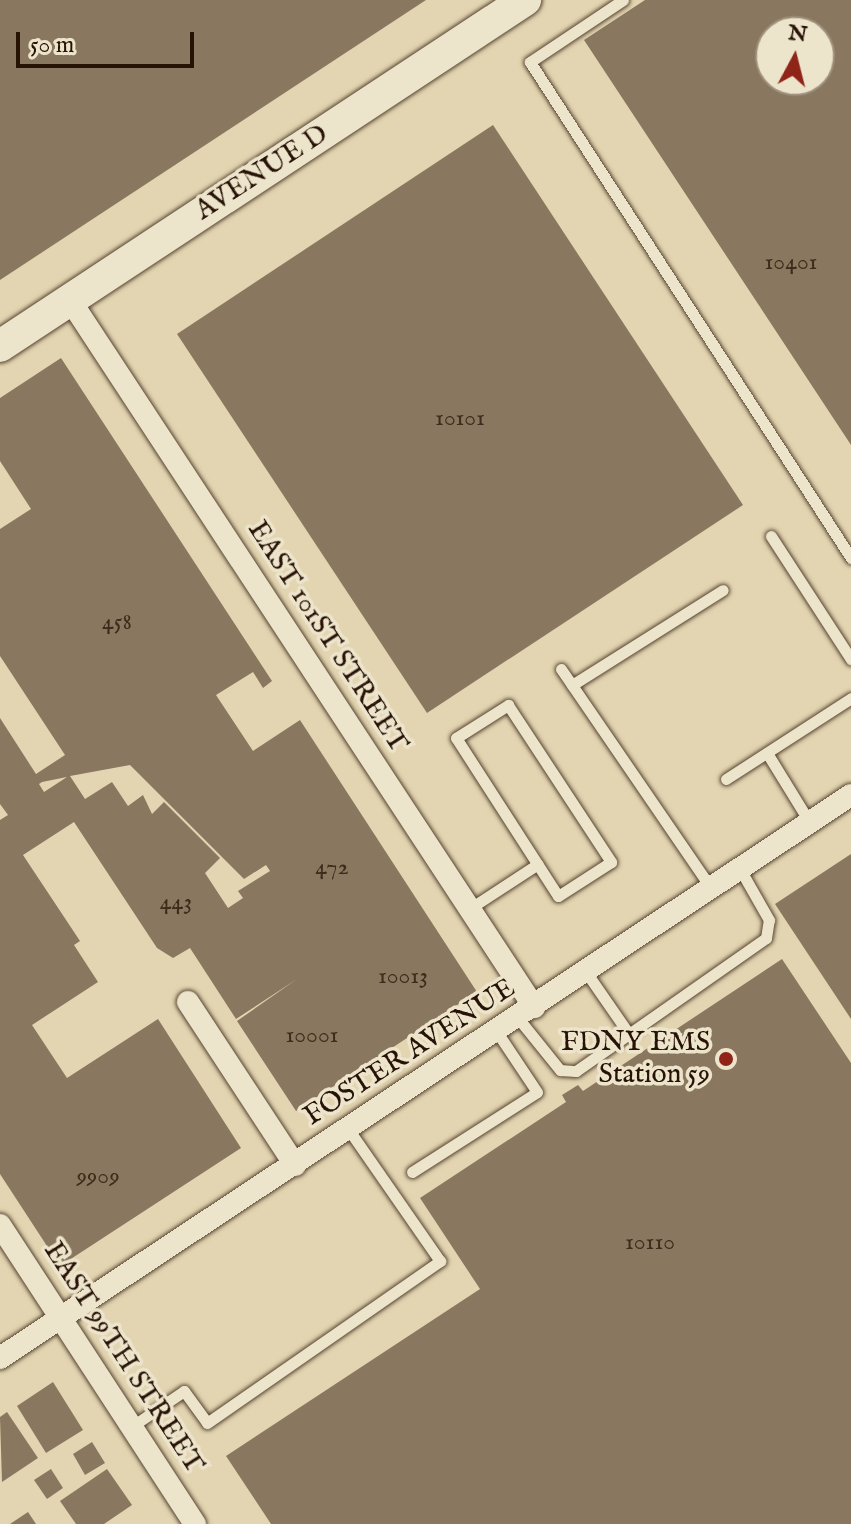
<!DOCTYPE html>
<html>
<head>
<meta charset="utf-8">
<style>
  body { margin:0 }
  #map { position:relative; width:851px; height:1524px; overflow:hidden; background:#e3d5b1; font-family:"IM FELL English",serif }
  div>[style] { position:absolute }
  .building>* { inset:0; background:#89785f }
  .roads { filter:drop-shadow(0 0 2px #564431) drop-shadow(0 0 2px #564431) }
  .lane>* { height:11px; margin:-5.5px; padding:0 5.5px; transform-origin:5.5px; border-radius:5.5px; background:#ede4cc }
  .street>* { height:22px; margin:-11px; padding:0 11px; transform-origin:11px; border-radius:11px; background:#ede4cc }
  .secondary>* { height:32px; margin:-16px; padding:0 16px; transform-origin:16px; border-radius:16px; background:#ede4cc }
  .dots>* { width:22px; height:22px; translate:-50% -50%; box-sizing:border-box; border:4px solid #ede4cc; border-radius:50% }
  span { translate:-50% -50%; white-space:nowrap; text-align:center; line-height:1.15; -webkit-text-stroke:7px #ede4cc; paint-order:stroke }
  .number-label { font-size:24px; color:#402c1c }
  .number-label span { -webkit-text-stroke-width:0 }
  .street-label { font-size:28px; color:#271306 }
  .poi-label { font-size:28px; color:#271306 }
  .right { translate:-100% -50%; text-align:right }
  .north { position:absolute; left:755px; top:16px; width:80px; height:80px; box-sizing:border-box; background:#ede4cc; border:2px solid #9e907d; border-radius:50%; rotate:7deg; font-size:22px; font-weight:700; line-height:32px; text-align:center; color:#271306 }
  .north::after { content:''; display:block; margin:auto; width:28px; height:36px; background:#8f2418; clip-path:polygon(50% 0,100% 100%,50% 72%,0 100%) }
  .scale { position:absolute; left:16px; top:32px; width:178px; height:36px; box-sizing:border-box; border:4px solid #271306; border-top:0; padding-left:10px; font-size:24px; line-height:28px; white-space:nowrap; color:#271306; -webkit-text-stroke:6px #ede4cc; paint-order:stroke }
</style>
</head>
<body>
<div id="map">
  <div class="building">
    <div style="clip-path:polygon(0 0,426px 0,0 280px)"></div>
    <div style="clip-path:polygon(evenodd,645px 0,851px 0,851px 445px,584px 40px,645px 0,771px 32px,819px 32px,819px 80px,771px 80px,771px 32px)"></div>
    <div style="clip-path:polygon(493px 125px,743px 505px,427px 713px,177px 334px)"></div>
    <div style="clip-path:polygon(evenodd,61px 358px,272px 681px,263px 688px,253px 672px,216px 695px,253px 751px,300px 720px,477px 992px,296px 1111px,237px 1021px,297px 979px,236px 1019px,190px 948px,173px 958px,157px 948px,74px 822px,23px 855px,80px 941px,74px 945px,98px 982px,32px 1025px,67px 1078px,158px 1019px,241px 1148px,60px 1266px,0 1174px,0 820px,8px 815px,0 804px,0 718px,36px 774px,65px 755px,0 656px,0 529px,31px 509px,0 461px,0 398px,61px 358px,130px 765px,244px 879px,266px 865px,270px 871px,238px 891px,243px 898px,228px 908px,205px 873px,220px 858px,164px 802px,152px 814px,143px 795px,128px 806px,112px 782px,85px 799px,70px 776px,130px 765px,61px 358px,67px 777px,44px 792px,39px 784px,42px 782px,67px 777px)"></div>
    <div style="clip-path:polygon(851px 854px,851px 1019px,775px 904px)"></div>
    <div style="clip-path:polygon(782px 959px,851px 1063px,851px 1524px,271px 1524px,226px 1456px,480px 1289px,420px 1198px,566px 1102px,562px 1095px,578px 1085px,583px 1091px)"></div>
    <div style="clip-path:polygon(53px 1382px,83px 1430px,46px 1453px,17px 1406px)"></div>
    <div style="clip-path:polygon(7px 1412px,38px 1458px,2px 1482px,0 1417px)"></div>
    <div style="clip-path:polygon(92px 1442px,105px 1463px,85px 1475px,73px 1454px)"></div>
    <div style="clip-path:polygon(51px 1469px,63px 1488px,47px 1499px,34px 1480px)"></div>
    <div style="clip-path:polygon(107px 1469px,132px 1505px,104px 1524px,76px 1524px,60px 1501px)"></div>
    <div style="clip-path:polygon(28px 1512px,36px 1524px,10px 1524px)"></div>
  </div>
  <div class="roads">
    <div class="lane">
      <div style="left:623px;top:0;width:112px;rotate:146.3deg"></div>
      <div style="left:530px;top:62px;width:591px;rotate:57.09deg"></div>
      <div style="left:771px;top:536px;width:147px;rotate:57deg"></div>
      <div style="left:561px;top:669px;width:265px;rotate:55.6deg"></div>
      <div style="left:572px;top:685px;width:178px;rotate:-32.2deg"></div>
      <div style="left:508px;top:705px;width:188px;rotate:56.7deg"></div>
      <div style="left:611px;top:862px;width:63px;rotate:147.3deg"></div>
      <div style="left:558px;top:896px;width:188px;rotate:-122.8deg"></div>
      <div style="left:456px;top:738px;width:62px;rotate:-32.4deg"></div>
      <div style="left:767px;top:753px;width:82px;rotate:58.4deg"></div>
      <div style="left:726px;top:779px;width:149px;rotate:-32.9deg"></div>
      <div style="left:469px;top:909px;width:82px;rotate:-33.1deg"></div>
      <div style="left:586px;top:972px;width:75px;rotate:55.3deg"></div>
      <div style="left:518px;top:1018px;width:67px;rotate:51.1deg"></div>
      <div style="left:560px;top:1070px;width:16px;rotate:4deg"></div>
      <div style="left:576px;top:1071px;width:232px;rotate:-35deg"></div>
      <div style="left:766px;top:938px;width:18px;rotate:-81deg"></div>
      <div style="left:769px;top:920px;width:59px;rotate:-119.6deg"></div>
      <div style="left:412px;top:1172px;width:148px;rotate:-32.6deg"></div>
      <div style="left:537px;top:1092px;width:72px;rotate:-123.7deg"></div>
      <div style="left:131px;top:1427px;width:64px;rotate:-34.2deg"></div>
      <div style="left:184px;top:1391px;width:39px;rotate:54deg"></div>
      <div style="left:207px;top:1423px;width:284px;rotate:-34.8deg"></div>
      <div style="left:440px;top:1261px;width:160px;rotate:-124.8deg"></div>
    </div>
    <div class="street">
      <div style="left:70px;top:300px;width:846px;rotate:56.72deg"></div>
      <div style="left:188px;top:1002px;width:195px;rotate:56.7deg"></div>
      <div style="left:0;top:1225px;width:357px;rotate:56.9deg"></div>
      <div style="left:0;top:1358px;width:1020px;rotate:-33.49deg"></div>
    </div>
    <div class="secondary">
      <div style="left:0;top:346px;width:629px;rotate:-33.39deg"></div>
    </div>
  </div>
  <div class="dots">
    <div style="left:726px;top:1059px;background:#8f2418"></div>
  </div>
  <div class="number-label">
    <span style="left:791px;top:263px">10401</span>
    <span style="left:460px;top:419px">10101</span>
    <span style="left:117px;top:623px">458</span>
    <span style="left:332px;top:868px">472</span>
    <span style="left:176px;top:903px">443</span>
    <span style="left:403px;top:977px">10013</span>
    <span style="left:312px;top:1036px">10001</span>
    <span style="left:98px;top:1177px">9909</span>
    <span style="left:650px;top:1243px">10110</span>
  </div>
  <div class="street-label">
    <span style="left:262px;top:173px;rotate:-33deg">AVENUE D</span>
    <span style="left:327px;top:637px;rotate:57deg">EAST 101ST STREET</span>
    <span style="left:410px;top:1053px;rotate:-33deg">FOSTER AVENUE</span>
    <span style="left:123px;top:1358px;rotate:57deg">EAST 99TH STREET</span>
  </div>
  <div class="poi-label">
    <span class="right" style="left:710px;top:1059px">FDNY EMS<br>Station 59</span>
  </div>
  <div class="north">N</div>
  <div class="scale">50 m</div>
</div>
</body>
</html>
